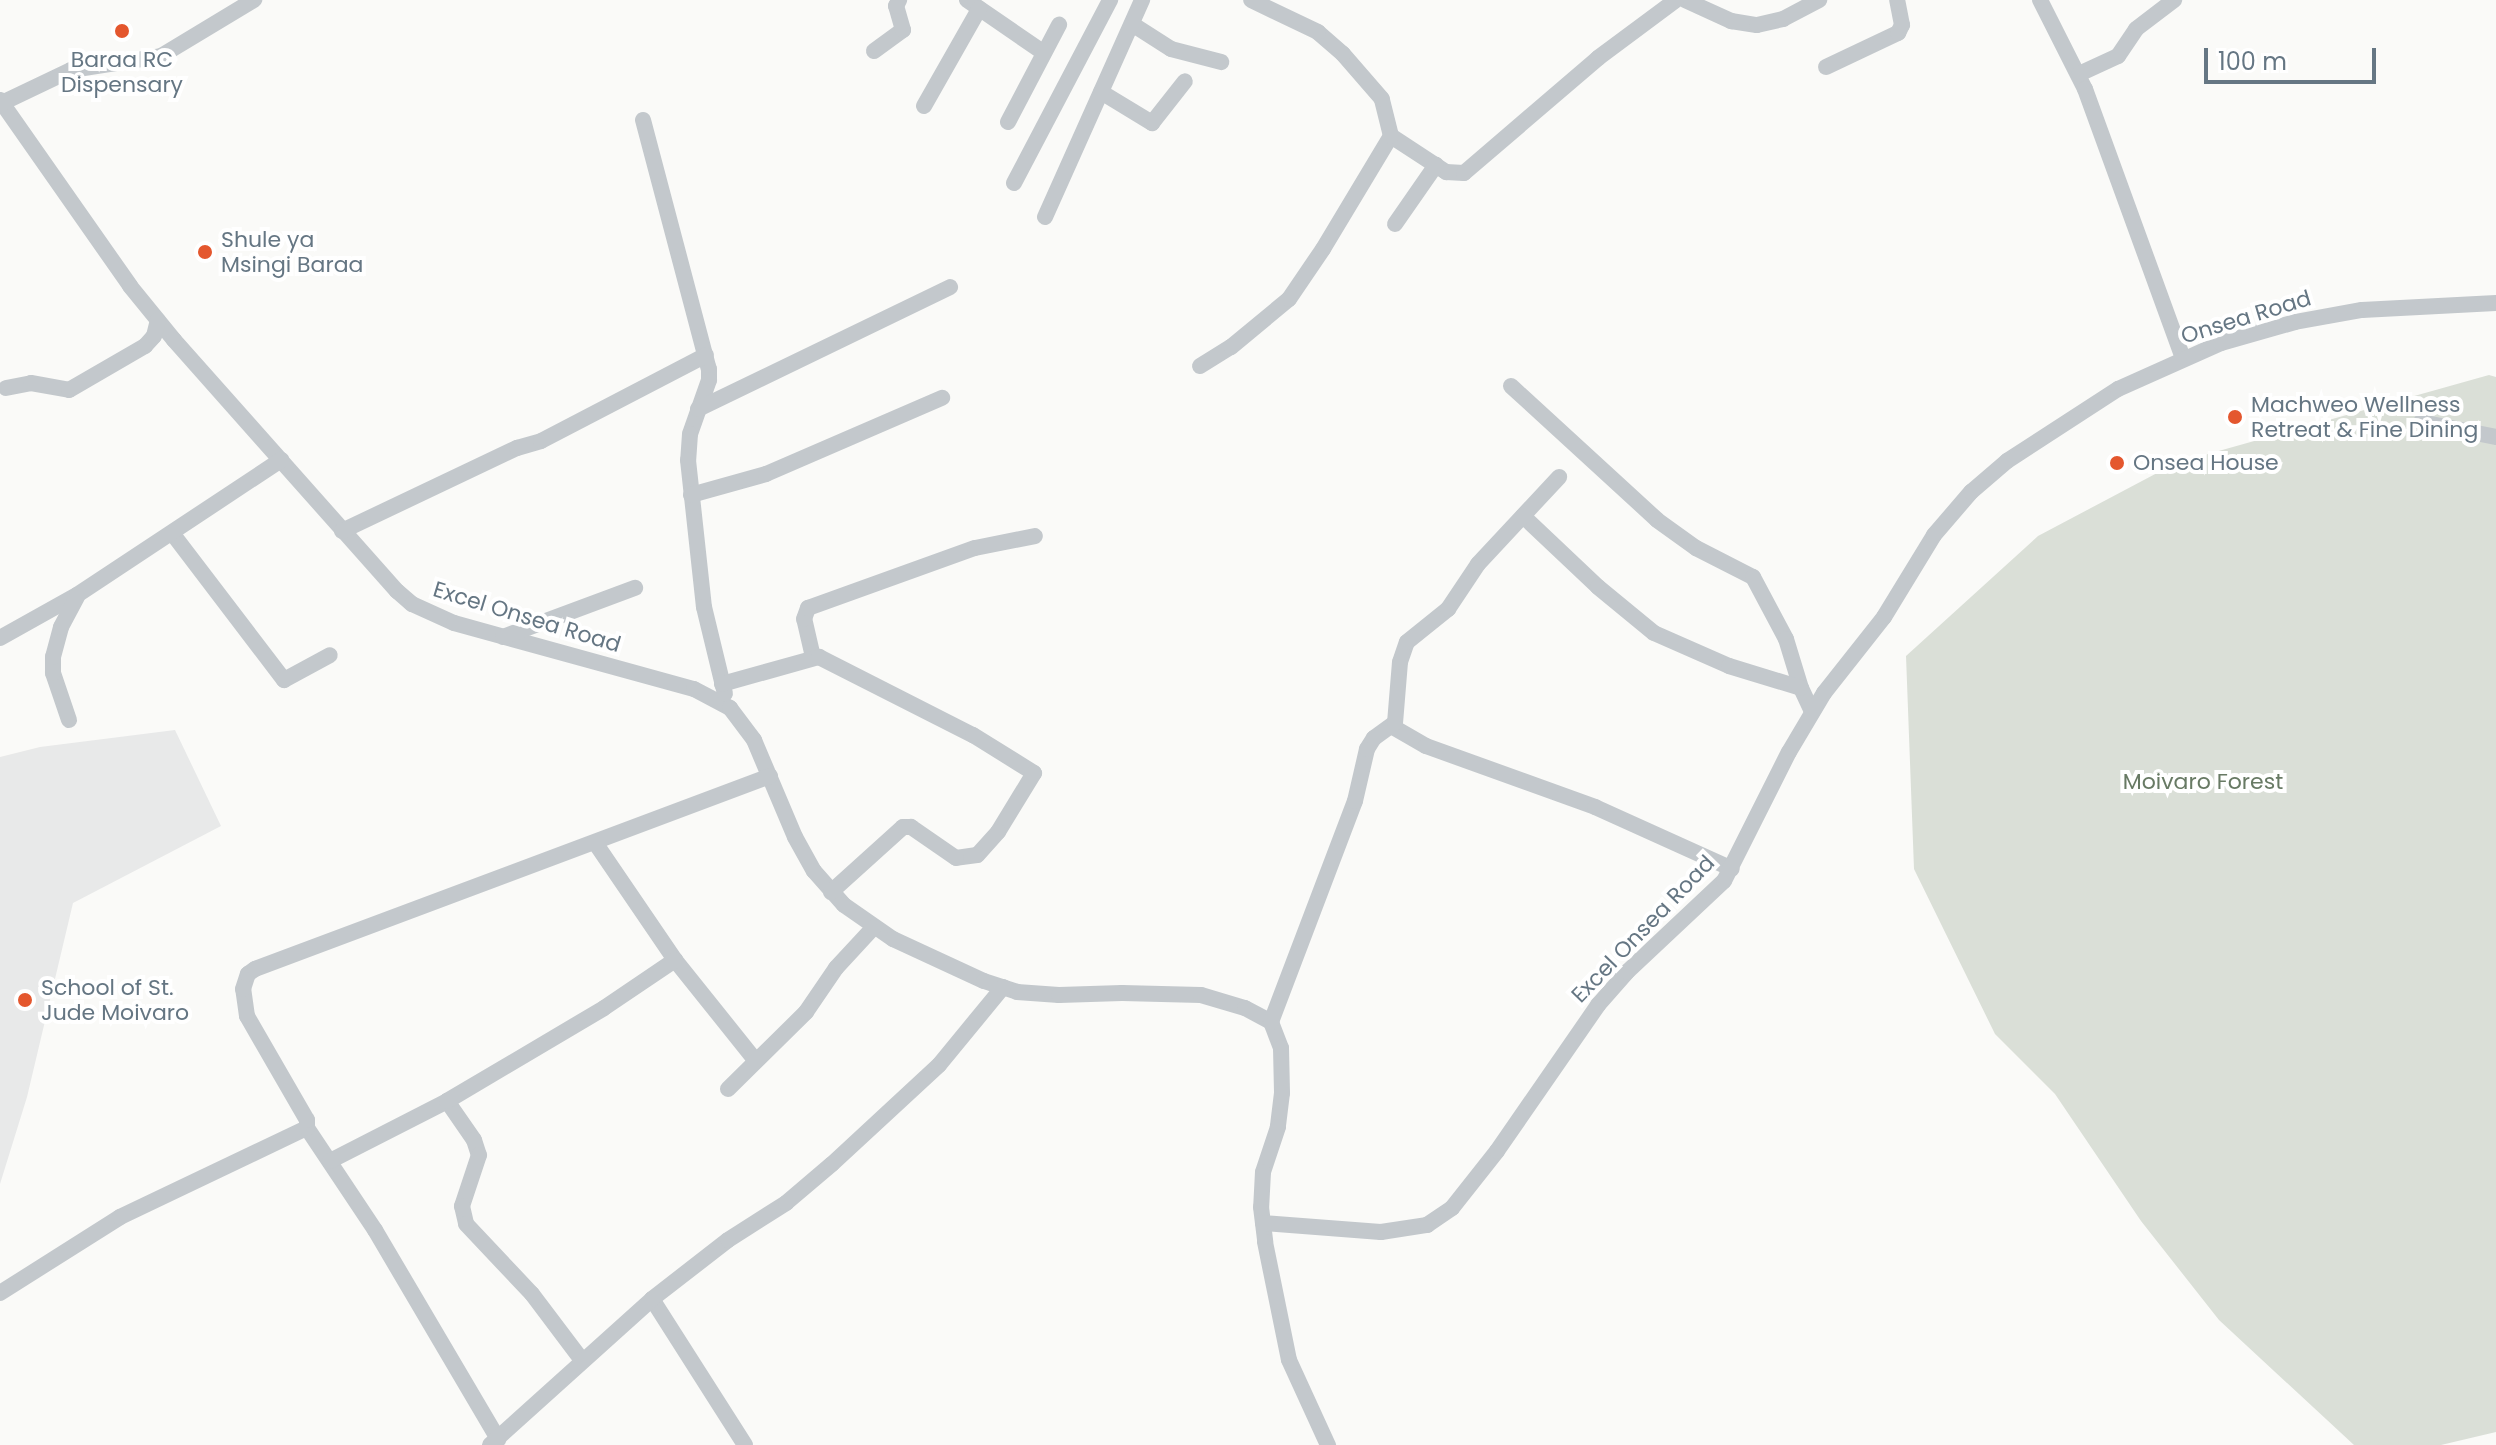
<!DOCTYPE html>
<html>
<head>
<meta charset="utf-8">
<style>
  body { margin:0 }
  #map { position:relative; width:2496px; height:1445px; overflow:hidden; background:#fafaf8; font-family:Poppins,sans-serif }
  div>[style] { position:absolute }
  .built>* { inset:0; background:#e8e9e9 }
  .green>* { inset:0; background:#dadfd7 }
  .minor>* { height:16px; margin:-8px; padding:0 8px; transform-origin:8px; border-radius:8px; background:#c3c8cc }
  .dots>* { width:22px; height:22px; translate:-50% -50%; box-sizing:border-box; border:4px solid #fff; border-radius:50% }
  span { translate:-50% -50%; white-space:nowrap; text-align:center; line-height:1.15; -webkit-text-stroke:8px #fff; paint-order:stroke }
  .poi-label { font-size:22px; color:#657683 }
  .left { translate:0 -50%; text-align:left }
  .street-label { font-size:22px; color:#657683 }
  .park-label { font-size:22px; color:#687a64 }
  .scale { position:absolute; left:2204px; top:48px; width:172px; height:36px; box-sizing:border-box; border:4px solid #657683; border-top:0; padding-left:10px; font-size:24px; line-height:28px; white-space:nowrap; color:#657683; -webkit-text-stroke:6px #fff; paint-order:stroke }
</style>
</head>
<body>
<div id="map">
  <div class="built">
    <div style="clip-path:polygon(175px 730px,221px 826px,73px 903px,27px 1097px,0 1184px,0 757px,40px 747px)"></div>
  </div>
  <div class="green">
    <div style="clip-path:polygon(2489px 375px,2496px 377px,2496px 1432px,2441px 1445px,2354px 1445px,2219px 1320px,2141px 1221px,2055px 1094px,1995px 1034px,1914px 869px,1906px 656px,2038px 536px,2176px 463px)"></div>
  </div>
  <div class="minor">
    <div style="left:967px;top:0;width:93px;rotate:34.5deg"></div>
    <div style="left:1685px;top:0;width:51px;rotate:24.5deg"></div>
    <div style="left:1731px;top:21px;width:26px;rotate:9deg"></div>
    <div style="left:1757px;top:25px;width:27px;rotate:-13deg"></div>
    <div style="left:1783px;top:19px;width:41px;rotate:-27.8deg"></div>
    <div style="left:2040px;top:0;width:100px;rotate:63.2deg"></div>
    <div style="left:2085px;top:89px;width:286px;rotate:70deg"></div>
    <div style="left:1132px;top:24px;width:46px;rotate:32.7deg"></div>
    <div style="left:1171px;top:49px;width:52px;rotate:14.6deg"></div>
    <div style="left:874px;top:51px;width:36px;rotate:-36deg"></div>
    <div style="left:903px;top:30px;width:25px;rotate:-106deg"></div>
    <div style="left:896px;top:6px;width:7px;rotate:-63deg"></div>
    <div style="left:1826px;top:67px;width:80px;rotate:-25.3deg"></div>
    <div style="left:1898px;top:33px;width:9px;rotate:-63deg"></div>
    <div style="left:1902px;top:25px;width:25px;rotate:-101deg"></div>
    <div style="left:2079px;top:74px;width:43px;rotate:-24.8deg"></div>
    <div style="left:2118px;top:56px;width:32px;rotate:-56deg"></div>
    <div style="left:2136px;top:29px;width:48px;rotate:-37.3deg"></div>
    <div style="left:1101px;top:92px;width:60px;rotate:31.3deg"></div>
    <div style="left:1152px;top:123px;width:53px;rotate:-51.8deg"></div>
    <div style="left:0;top:100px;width:227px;rotate:55deg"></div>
    <div style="left:130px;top:286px;width:70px;rotate:50.8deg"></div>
    <div style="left:174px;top:340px;width:336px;rotate:48.4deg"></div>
    <div style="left:397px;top:591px;width:20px;rotate:41deg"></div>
    <div style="left:412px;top:604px;width:46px;rotate:24.3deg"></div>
    <div style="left:454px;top:623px;width:249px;rotate:15.4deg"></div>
    <div style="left:694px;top:689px;width:41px;rotate:27.8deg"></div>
    <div style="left:730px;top:708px;width:40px;rotate:53deg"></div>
    <div style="left:754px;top:740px;width:105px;rotate:67.1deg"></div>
    <div style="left:795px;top:837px;width:39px;rotate:61deg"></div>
    <div style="left:814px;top:871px;width:45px;rotate:48.6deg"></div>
    <div style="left:844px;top:905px;width:60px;rotate:34.8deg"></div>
    <div style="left:893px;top:939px;width:100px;rotate:24.8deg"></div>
    <div style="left:984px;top:981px;width:35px;rotate:18deg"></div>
    <div style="left:1017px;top:992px;width:42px;rotate:4.1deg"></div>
    <div style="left:1059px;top:995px;width:63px;rotate:-1.8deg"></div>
    <div style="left:1122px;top:993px;width:79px;rotate:1.5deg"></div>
    <div style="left:1201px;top:995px;width:46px;rotate:16.5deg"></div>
    <div style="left:1245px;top:1008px;width:30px;rotate:28deg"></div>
    <div style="left:1271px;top:1022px;width:28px;rotate:69deg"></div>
    <div style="left:1281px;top:1048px;width:45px;rotate:88.7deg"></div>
    <div style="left:1282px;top:1093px;width:34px;rotate:97deg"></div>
    <div style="left:1278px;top:1127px;width:47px;rotate:108.4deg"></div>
    <div style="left:1263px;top:1172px;width:35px;rotate:93deg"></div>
    <div style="left:1261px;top:1207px;width:35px;rotate:83deg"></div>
    <div style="left:1265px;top:1242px;width:120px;rotate:78.5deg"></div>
    <div style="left:1289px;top:1360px;width:94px;rotate:65.4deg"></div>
    <div style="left:2px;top:103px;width:76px;rotate:-25.6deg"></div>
    <div style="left:71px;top:70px;width:91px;rotate:-8.8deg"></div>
    <div style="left:161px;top:56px;width:109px;rotate:-31.1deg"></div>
    <div style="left:924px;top:106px;width:112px;rotate:-60.4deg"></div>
    <div style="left:643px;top:120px;width:258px;rotate:75.2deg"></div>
    <div style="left:709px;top:369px;width:11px;rotate:90deg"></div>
    <div style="left:709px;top:380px;width:57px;rotate:109.4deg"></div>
    <div style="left:690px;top:434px;width:26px;rotate:94deg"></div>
    <div style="left:688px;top:460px;width:148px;rotate:83.8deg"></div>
    <div style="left:704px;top:607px;width:89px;rotate:76.4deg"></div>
    <div style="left:1008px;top:122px;width:110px;rotate:-62.3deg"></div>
    <div style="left:1391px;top:136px;width:66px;rotate:33.2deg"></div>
    <div style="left:1446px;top:172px;width:18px;rotate:3deg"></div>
    <div style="left:1464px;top:173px;width:177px;rotate:-40.6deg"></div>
    <div style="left:1598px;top:58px;width:97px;rotate:-36.6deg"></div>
    <div style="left:1014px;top:183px;width:207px;rotate:-62.3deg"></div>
    <div style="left:1045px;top:217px;width:238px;rotate:-65.9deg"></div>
    <div style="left:1395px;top:224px;width:72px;rotate:-55.2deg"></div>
    <div style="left:1200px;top:366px;width:36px;rotate:-32deg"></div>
    <div style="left:1231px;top:347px;width:75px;rotate:-39.6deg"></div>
    <div style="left:1289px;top:299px;width:60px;rotate:-55.8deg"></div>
    <div style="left:1323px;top:249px;width:132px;rotate:-59deg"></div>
    <div style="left:1391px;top:136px;width:38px;rotate:-104deg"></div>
    <div style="left:1382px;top:99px;width:60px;rotate:-130.9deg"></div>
    <div style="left:1343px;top:54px;width:33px;rotate:-139deg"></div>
    <div style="left:1318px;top:32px;width:74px;rotate:-154.5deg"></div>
    <div style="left:1511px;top:386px;width:198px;rotate:42.5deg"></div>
    <div style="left:1657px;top:520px;width:48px;rotate:35.7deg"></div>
    <div style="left:1696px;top:548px;width:64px;rotate:27deg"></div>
    <div style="left:1753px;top:577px;width:70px;rotate:62deg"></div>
    <div style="left:1786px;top:639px;width:51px;rotate:73deg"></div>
    <div style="left:1801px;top:688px;width:26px;rotate:65deg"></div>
    <div style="left:6px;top:388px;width:25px;rotate:-11deg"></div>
    <div style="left:31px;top:383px;width:39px;rotate:10deg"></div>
    <div style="left:69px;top:390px;width:88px;rotate:-30.1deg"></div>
    <div style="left:145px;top:346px;width:13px;rotate:-48deg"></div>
    <div style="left:154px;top:336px;width:16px;rotate:-76deg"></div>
    <div style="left:698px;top:409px;width:280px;rotate:-25.8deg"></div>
    <div style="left:2421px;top:422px;width:76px;rotate:11.3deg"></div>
    <div style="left:691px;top:495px;width:78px;rotate:-15.6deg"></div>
    <div style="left:766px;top:474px;width:192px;rotate:-23.4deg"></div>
    <div style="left:1523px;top:516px;width:103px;rotate:43.4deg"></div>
    <div style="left:1598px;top:587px;width:72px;rotate:39.4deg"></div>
    <div style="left:1654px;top:633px;width:82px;rotate:23.7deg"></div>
    <div style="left:1729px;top:666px;width:75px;rotate:17deg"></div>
    <div style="left:342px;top:531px;width:194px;rotate:-25.4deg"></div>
    <div style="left:517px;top:448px;width:25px;rotate:-16deg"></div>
    <div style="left:541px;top:441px;width:186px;rotate:-27.5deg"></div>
    <div style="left:172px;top:533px;width:185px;rotate:52.7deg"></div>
    <div style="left:284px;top:680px;width:52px;rotate:-28.5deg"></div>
    <div style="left:503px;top:637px;width:141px;rotate:-20.4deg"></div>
    <div style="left:0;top:638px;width:88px;rotate:-29.2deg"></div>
    <div style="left:77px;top:595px;width:245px;rotate:-33.5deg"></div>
    <div style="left:813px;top:657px;width:39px;rotate:-103deg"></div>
    <div style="left:804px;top:619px;width:12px;rotate:-70deg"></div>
    <div style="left:808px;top:608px;width:177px;rotate:-19.8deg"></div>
    <div style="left:975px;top:548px;width:61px;rotate:-11.3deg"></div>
    <div style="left:722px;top:684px;width:101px;rotate:-15.6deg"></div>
    <div style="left:819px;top:657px;width:173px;rotate:26.9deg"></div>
    <div style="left:973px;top:735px;width:72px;rotate:31.9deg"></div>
    <div style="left:1034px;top:773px;width:69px;rotate:121.4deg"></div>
    <div style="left:998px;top:832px;width:31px;rotate:132deg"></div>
    <div style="left:977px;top:855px;width:21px;rotate:172deg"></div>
    <div style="left:956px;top:858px;width:55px;rotate:-145.4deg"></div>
    <div style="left:911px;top:827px;width:8px;rotate:180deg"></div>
    <div style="left:903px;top:827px;width:97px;rotate:137.9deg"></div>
    <div style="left:69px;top:720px;width:50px;rotate:-108.8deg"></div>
    <div style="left:53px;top:673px;width:16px;rotate:-90deg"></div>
    <div style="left:53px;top:657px;width:31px;rotate:-75deg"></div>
    <div style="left:61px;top:627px;width:34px;rotate:-62deg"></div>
    <div style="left:1393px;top:727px;width:38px;rotate:30deg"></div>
    <div style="left:1426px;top:746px;width:180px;rotate:19.8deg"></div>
    <div style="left:1595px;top:807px;width:150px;rotate:24.3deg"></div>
    <div style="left:596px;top:844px;width:140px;rotate:55.7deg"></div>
    <div style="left:675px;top:960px;width:129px;rotate:51.3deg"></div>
    <div style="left:1271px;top:1022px;width:236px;rotate:-69.2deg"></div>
    <div style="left:1355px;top:801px;width:53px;rotate:-77deg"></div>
    <div style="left:1367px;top:749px;width:13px;rotate:-58deg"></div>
    <div style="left:1374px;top:738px;width:26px;rotate:-36deg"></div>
    <div style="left:1395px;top:723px;width:61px;rotate:-85.3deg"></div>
    <div style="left:1400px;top:662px;width:21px;rotate:-71deg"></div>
    <div style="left:1407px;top:642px;width:53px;rotate:-38.8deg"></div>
    <div style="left:1448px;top:609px;width:54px;rotate:-56.3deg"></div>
    <div style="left:1478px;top:564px;width:119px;rotate:-47deg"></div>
    <div style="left:728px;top:1089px;width:110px;rotate:-44.6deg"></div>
    <div style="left:806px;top:1012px;width:53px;rotate:-55.7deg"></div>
    <div style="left:836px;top:968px;width:56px;rotate:-47.2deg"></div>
    <div style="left:447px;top:1101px;width:47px;rotate:55.3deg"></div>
    <div style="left:474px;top:1140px;width:16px;rotate:72deg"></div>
    <div style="left:479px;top:1155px;width:54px;rotate:108.4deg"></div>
    <div style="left:462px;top:1206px;width:18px;rotate:77deg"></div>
    <div style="left:466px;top:1224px;width:96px;rotate:46.7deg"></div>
    <div style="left:532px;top:1294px;width:81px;rotate:53deg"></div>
    <div style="left:307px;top:1128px;width:123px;rotate:56.3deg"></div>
    <div style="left:375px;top:1230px;width:243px;rotate:59.5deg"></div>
    <div style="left:330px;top:1161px;width:131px;rotate:-27.1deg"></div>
    <div style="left:447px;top:1101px;width:182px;rotate:-30.6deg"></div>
    <div style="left:604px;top:1008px;width:86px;rotate:-34.1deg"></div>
    <div style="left:1263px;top:1223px;width:118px;rotate:4.4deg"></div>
    <div style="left:1381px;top:1232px;width:47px;rotate:-8.7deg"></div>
    <div style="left:1427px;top:1225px;width:30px;rotate:-34deg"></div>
    <div style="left:1452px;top:1208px;width:73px;rotate:-51.7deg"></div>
    <div style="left:1497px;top:1151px;width:178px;rotate:-55.3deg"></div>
    <div style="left:1598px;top:1005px;width:44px;rotate:-48.7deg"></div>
    <div style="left:1627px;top:972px;width:133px;rotate:-43.2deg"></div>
    <div style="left:1724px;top:881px;width:144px;rotate:-63.3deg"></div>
    <div style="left:1789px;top:752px;width:69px;rotate:-59.3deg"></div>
    <div style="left:1824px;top:693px;width:97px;rotate:-51.7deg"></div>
    <div style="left:1884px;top:617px;width:96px;rotate:-58.6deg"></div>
    <div style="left:1934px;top:535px;width:57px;rotate:-49.3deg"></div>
    <div style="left:1971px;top:492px;width:48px;rotate:-40.7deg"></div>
    <div style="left:2007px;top:461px;width:132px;rotate:-33deg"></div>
    <div style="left:2118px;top:389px;width:113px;rotate:-24.1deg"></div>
    <div style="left:2221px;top:343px;width:77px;rotate:-15.8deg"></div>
    <div style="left:2295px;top:322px;width:68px;rotate:-10.2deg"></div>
    <div style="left:2362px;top:310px;width:134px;rotate:-3deg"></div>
    <div style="left:0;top:1293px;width:142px;rotate:-32.3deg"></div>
    <div style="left:120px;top:1217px;width:207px;rotate:-25.5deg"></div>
    <div style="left:307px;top:1128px;width:8px;rotate:-90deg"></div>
    <div style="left:307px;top:1120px;width:120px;rotate:-120deg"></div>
    <div style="left:247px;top:1016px;width:27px;rotate:-98deg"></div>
    <div style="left:243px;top:989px;width:16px;rotate:-72deg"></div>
    <div style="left:248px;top:974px;width:9px;rotate:-36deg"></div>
    <div style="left:255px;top:969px;width:550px;rotate:-20.54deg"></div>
    <div style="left:652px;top:1299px;width:173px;rotate:57.5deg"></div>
    <div style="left:490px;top:1445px;width:218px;rotate:-42deg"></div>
    <div style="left:652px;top:1299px;width:96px;rotate:-37.8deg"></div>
    <div style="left:728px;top:1240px;width:69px;rotate:-32.5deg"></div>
    <div style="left:786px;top:1203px;width:60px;rotate:-40.3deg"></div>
    <div style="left:832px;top:1164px;width:146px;rotate:-42.8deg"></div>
    <div style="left:939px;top:1065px;width:101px;rotate:-50.6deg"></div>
  </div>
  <div class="dots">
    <div style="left:122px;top:31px;background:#e4572e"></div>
    <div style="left:205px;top:252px;background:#e4572e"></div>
    <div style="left:2235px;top:417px;background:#e4572e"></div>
    <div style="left:2117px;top:463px;background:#e4572e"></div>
    <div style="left:25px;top:1000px;background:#e4572e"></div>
  </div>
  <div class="poi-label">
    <span style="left:122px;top:72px">Baraa RC<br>Dispensary</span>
    <span class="left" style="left:221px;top:252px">Shule ya<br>Msingi Baraa</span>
    <span class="left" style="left:2251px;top:417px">Machweo Wellness<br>Retreat &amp; Fine Dining</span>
    <span class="left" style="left:2133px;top:463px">Onsea House</span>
    <span class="left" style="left:41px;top:1000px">School of St.<br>Jude Moivaro</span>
  </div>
  <div class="street-label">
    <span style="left:2246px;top:317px;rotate:-17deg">Onsea Road</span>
    <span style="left:527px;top:617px;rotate:17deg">Excel Onsea Road</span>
    <span style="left:1643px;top:929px;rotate:-46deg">Excel Onsea Road</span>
  </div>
  <div class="park-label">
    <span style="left:2203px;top:782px">Moivaro Forest</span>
  </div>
  <div class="scale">100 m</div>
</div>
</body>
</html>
